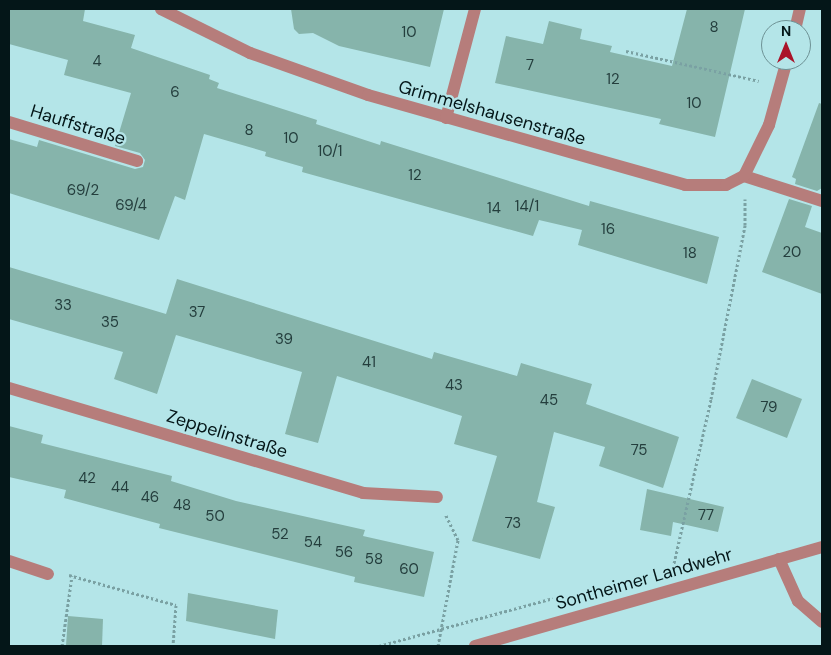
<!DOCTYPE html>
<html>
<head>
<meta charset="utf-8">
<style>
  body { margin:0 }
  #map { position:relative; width:831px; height:655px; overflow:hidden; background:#b4e5e8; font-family:"DM Sans",sans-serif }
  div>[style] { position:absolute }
  .building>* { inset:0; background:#86b4ab }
  .path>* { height:3px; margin-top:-1.5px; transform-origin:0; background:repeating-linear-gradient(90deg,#7aa1a3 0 2.5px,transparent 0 5px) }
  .minor>* { height:12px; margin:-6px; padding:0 6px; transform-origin:6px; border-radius:6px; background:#b67d7b }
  span { translate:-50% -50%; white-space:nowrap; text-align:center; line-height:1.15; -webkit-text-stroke:4.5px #b4e5e8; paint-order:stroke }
  .number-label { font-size:15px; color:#243e3d }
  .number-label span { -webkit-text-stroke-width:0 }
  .street-label { font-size:18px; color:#041618 }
  .frame { position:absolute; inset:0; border:10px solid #041618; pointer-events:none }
  .north { position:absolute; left:761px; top:20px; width:50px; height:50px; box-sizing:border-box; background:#b4e5e8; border:1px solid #6e9295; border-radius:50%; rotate:0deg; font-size:14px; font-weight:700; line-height:20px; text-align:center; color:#041618 }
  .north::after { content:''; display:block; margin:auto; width:18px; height:22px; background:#aa1329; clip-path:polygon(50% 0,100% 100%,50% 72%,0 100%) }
</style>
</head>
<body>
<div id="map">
  <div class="building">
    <div style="clip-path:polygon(9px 9px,85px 9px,83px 21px,135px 35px,131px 48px,210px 75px,209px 79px,219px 83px,217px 88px,317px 120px,316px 124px,380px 145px,381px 141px,589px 206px,590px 201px,719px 237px,707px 284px,578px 245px,582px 230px,539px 220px,533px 236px,302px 172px,303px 167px,265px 156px,266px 152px,204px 134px,185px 200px,175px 196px,159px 240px,9px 193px,9px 139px,37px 147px,39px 140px,135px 169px,143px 167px,145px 160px,140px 153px,115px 146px,131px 93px,64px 75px,68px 60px,9px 44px)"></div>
    <div style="clip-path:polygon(291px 9px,444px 9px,430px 67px,339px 46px,313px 33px,299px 34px,294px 29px)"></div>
    <div style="clip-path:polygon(687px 9px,745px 9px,715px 137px,659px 124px,661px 119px,495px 83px,506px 36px,543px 44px,549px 21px,582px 29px,580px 39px,612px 46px,610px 52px,672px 66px)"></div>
    <div style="clip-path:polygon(819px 103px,822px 104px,822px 188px,817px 191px,795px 184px,796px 179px,792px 177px)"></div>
    <div style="clip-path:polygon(789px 199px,812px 206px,805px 227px,822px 233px,822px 294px,762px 272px)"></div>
    <div style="clip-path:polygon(9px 267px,166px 314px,177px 279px,432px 359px,434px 352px,517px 376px,521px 363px,592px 384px,586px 404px,679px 437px,663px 488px,599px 466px,605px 447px,554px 432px,537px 502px,555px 507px,540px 559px,472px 541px,497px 456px,454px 444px,462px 416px,337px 376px,318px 443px,285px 434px,302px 372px,176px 335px,157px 394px,114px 379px,123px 352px,9px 319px)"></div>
    <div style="clip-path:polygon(752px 379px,802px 399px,787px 438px,736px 418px)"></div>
    <div style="clip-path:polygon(9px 426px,43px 435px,41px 443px,172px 476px,171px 481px,236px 501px,365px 530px,363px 536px,434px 552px,424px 597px,354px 582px,355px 577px,159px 528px,160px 524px,64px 498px,66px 490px,9px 477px)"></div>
    <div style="clip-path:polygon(647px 489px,724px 507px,718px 532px,673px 522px,671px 536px,640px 530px)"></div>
    <div style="clip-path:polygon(188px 593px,278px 610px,275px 639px,186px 621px)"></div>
    <div style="clip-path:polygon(68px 616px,103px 619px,102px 646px,66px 646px)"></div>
  </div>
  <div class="path">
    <div style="left:626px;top:51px;width:136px;rotate:12.7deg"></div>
    <div style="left:673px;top:568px;width:173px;rotate:-77.3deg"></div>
    <div style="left:711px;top:399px;width:177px;rotate:-78.9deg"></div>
    <div style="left:745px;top:225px;width:26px;rotate:-90deg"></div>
    <div style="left:69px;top:575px;width:111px;rotate:15.7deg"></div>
    <div style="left:176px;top:605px;width:41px;rotate:94.2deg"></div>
    <div style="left:62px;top:646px;width:71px;rotate:-81.9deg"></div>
    <div style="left:379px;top:646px;width:180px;rotate:-15.4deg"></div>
    <div style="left:438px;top:646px;width:108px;rotate:-79.3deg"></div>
    <div style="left:458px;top:540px;width:28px;rotate:-116deg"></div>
  </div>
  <div class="minor">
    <div style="left:161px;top:9px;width:99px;rotate:26.3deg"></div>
    <div style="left:250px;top:53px;width:125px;rotate:19.6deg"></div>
    <div style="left:368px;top:95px;width:330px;rotate:15.8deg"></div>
    <div style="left:685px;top:185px;width:41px"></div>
    <div style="left:726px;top:185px;width:20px;rotate:-27deg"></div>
    <div style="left:744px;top:176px;width:82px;rotate:17.8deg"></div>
    <div style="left:795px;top:30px;width:22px;rotate:-77deg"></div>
    <div style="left:446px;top:118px;width:113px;rotate:-75.1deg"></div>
    <div style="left:9px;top:122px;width:134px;rotate:16.9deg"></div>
    <div style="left:744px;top:176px;width:57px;rotate:-63.9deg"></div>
    <div style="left:769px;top:125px;width:67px;rotate:-74.5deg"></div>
    <div style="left:9px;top:388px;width:369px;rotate:16.5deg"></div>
    <div style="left:363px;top:493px;width:74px;rotate:3.1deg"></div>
    <div style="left:779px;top:559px;width:46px;rotate:65.7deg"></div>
    <div style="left:798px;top:601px;width:32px;rotate:41deg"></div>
    <div style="left:9px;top:561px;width:41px;rotate:18.4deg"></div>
    <div style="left:475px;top:646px;width:361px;rotate:-15.9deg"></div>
  </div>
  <div class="number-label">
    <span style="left:714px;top:28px">8</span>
    <span style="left:409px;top:33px">10</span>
    <span style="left:97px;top:62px">4</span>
    <span style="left:530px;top:66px">7</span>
    <span style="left:613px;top:80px">12</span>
    <span style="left:175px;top:93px">6</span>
    <span style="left:694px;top:104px">10</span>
    <span style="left:249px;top:131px">8</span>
    <span style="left:291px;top:139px">10</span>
    <span style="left:330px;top:152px">10/1</span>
    <span style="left:415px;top:176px">12</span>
    <span style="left:83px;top:191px">69/2</span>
    <span style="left:131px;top:206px">69/4</span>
    <span style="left:527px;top:207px">14/1</span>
    <span style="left:494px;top:209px">14</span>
    <span style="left:608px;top:230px">16</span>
    <span style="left:792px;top:253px">20</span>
    <span style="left:690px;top:254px">18</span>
    <span style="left:63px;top:306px">33</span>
    <span style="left:197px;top:313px">37</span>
    <span style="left:110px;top:323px">35</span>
    <span style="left:284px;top:340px">39</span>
    <span style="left:369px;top:363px">41</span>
    <span style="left:454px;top:386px">43</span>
    <span style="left:549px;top:401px">45</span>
    <span style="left:769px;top:408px">79</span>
    <span style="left:639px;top:451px">75</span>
    <span style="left:87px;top:479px">42</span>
    <span style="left:120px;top:488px">44</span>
    <span style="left:150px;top:498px">46</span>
    <span style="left:182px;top:506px">48</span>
    <span style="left:706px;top:516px">77</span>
    <span style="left:215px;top:517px">50</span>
    <span style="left:513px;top:524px">73</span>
    <span style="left:280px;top:535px">52</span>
    <span style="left:313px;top:543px">54</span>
    <span style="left:344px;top:553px">56</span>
    <span style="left:374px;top:560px">58</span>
    <span style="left:409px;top:570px">60</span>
  </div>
  <div class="street-label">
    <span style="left:492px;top:113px;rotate:16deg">Grimmelshausenstraße</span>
    <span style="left:78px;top:125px;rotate:17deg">Hauffstraße</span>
    <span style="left:227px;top:434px;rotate:17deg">Zeppelinstraße</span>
    <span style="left:644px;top:579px;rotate:-16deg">Sontheimer Landwehr</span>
  </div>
  <div class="frame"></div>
  <div class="north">N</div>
</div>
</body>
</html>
